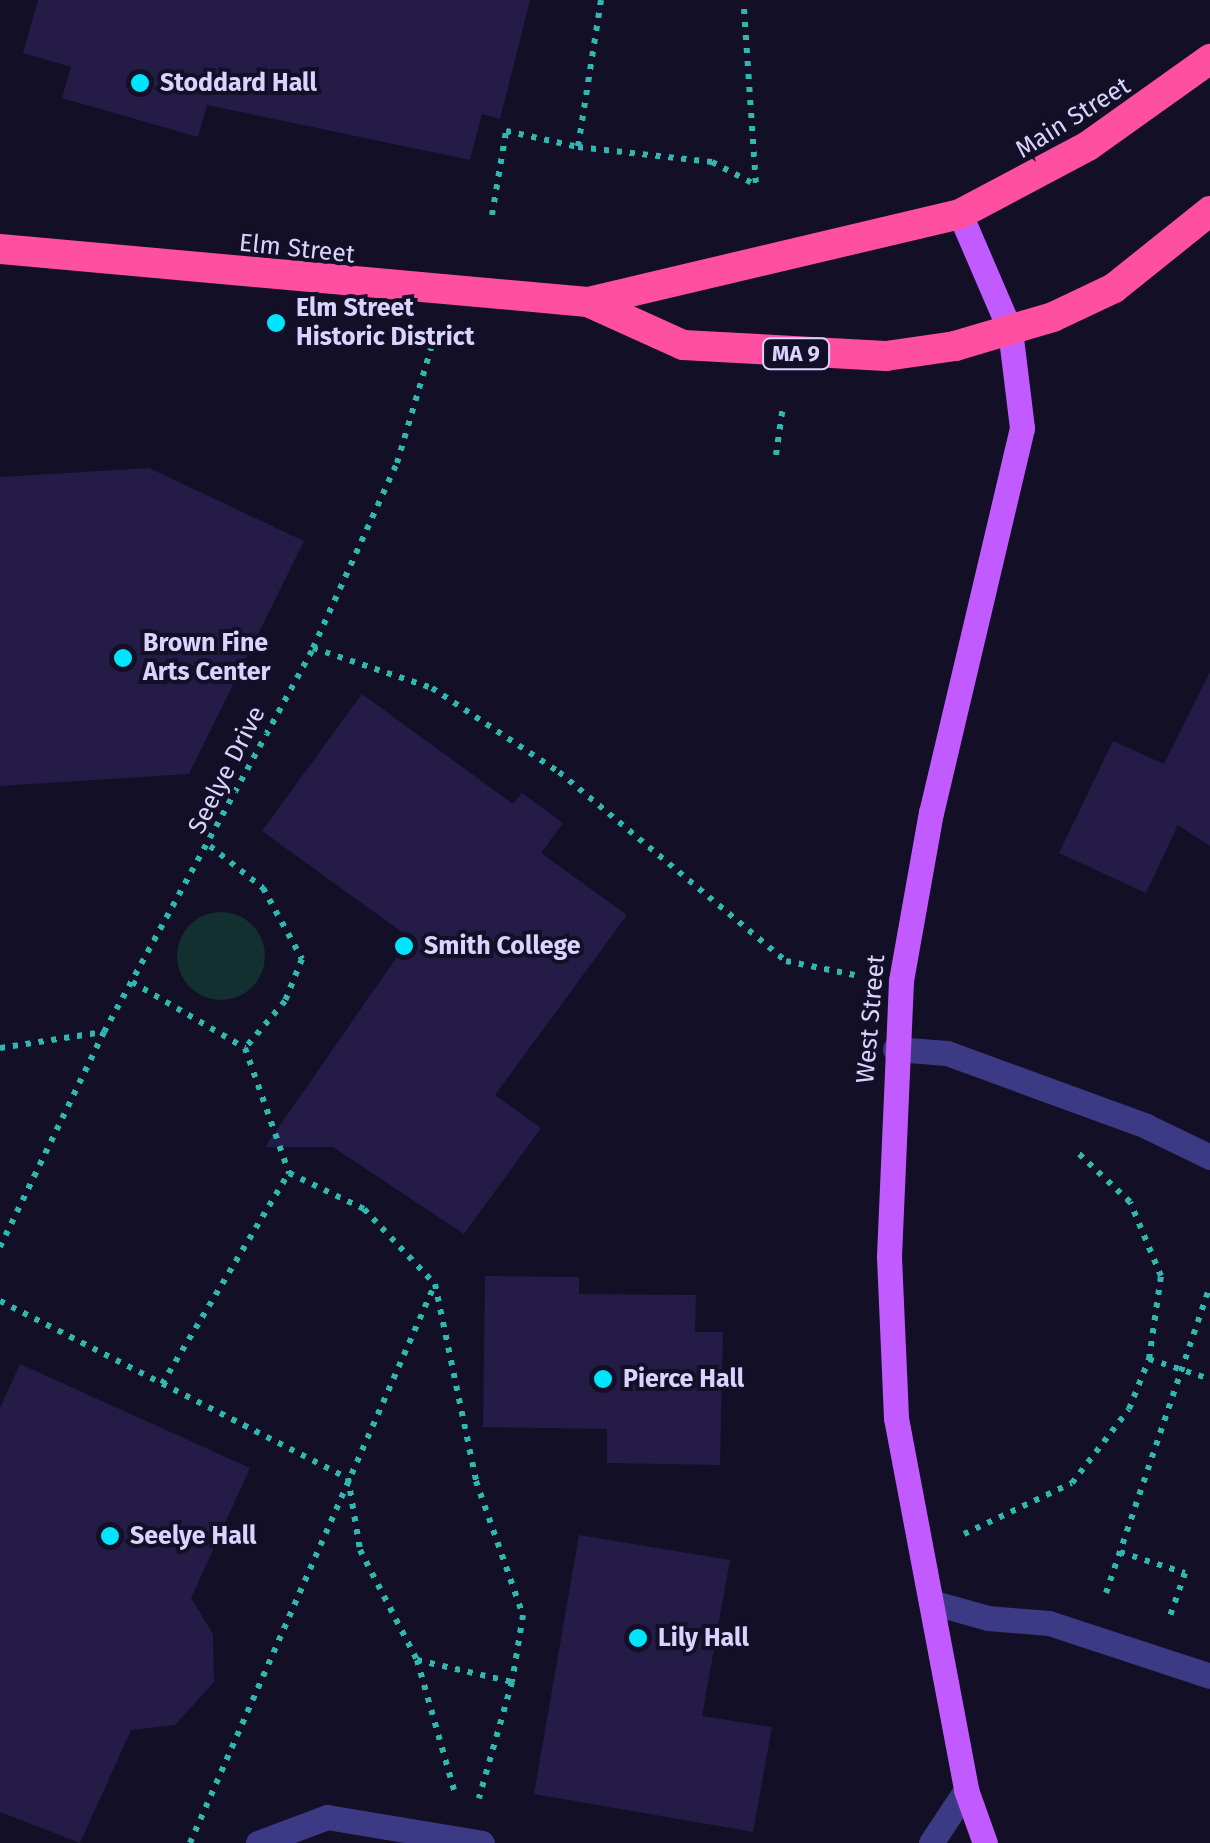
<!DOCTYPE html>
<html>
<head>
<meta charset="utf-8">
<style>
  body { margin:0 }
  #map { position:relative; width:1210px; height:1843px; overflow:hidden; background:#130f26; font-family:"Fira Sans",sans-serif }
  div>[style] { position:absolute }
  .green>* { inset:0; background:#12302f }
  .round { border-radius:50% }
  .building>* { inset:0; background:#241b47 }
  .path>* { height:6px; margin-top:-3px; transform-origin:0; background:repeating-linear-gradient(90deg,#2fb8b0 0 5px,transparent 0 13px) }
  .minor>* { height:25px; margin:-12.5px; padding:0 12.5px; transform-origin:12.5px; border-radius:12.5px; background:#3d3a85 }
  .major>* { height:25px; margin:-12.5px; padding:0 12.5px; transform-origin:12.5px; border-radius:12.5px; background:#c25bff }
  .highway>* { height:30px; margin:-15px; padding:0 15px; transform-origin:15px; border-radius:15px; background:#ff4fa3 }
  .dots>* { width:28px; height:28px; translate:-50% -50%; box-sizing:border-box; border:5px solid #130f26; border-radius:50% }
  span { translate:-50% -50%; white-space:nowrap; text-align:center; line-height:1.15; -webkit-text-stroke:8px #130f26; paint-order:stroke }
  .shield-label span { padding:2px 8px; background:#130f26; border:2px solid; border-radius:8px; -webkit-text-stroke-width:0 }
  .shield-label { font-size:22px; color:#d9d4ff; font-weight:700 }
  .poi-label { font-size:25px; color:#d9d4ff; font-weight:700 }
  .left { translate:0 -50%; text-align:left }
  .street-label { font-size:25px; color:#d9d4ff }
</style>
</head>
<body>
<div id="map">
  <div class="green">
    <div class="round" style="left:177px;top:912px;width:88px;height:88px"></div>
  </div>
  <div class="building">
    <div style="clip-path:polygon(38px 0,530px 0,500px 119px,482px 114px,470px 160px,207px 105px,198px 137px,62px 98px,71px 67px,23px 53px)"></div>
    <div style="clip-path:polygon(149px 468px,304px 541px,189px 774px,0 786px,0 477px)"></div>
    <div style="clip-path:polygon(1210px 672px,1210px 846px,1178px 825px,1146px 893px,1059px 853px,1113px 741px,1164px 764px)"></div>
    <div style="clip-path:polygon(362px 694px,513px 804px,522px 793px,563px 823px,541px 853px,627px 915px,495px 1095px,541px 1128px,464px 1234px,333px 1147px,265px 1147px,410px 938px,262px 831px)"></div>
    <div style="clip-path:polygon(485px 1276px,579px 1277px,579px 1294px,696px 1295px,695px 1332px,723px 1332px,720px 1465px,607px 1463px,607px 1429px,483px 1427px)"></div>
    <div style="clip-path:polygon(20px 1364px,250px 1468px,191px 1598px,213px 1634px,214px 1682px,175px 1725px,131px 1730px,80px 1843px,0 1812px,0 1408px)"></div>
    <div style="clip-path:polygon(579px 1535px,730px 1560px,702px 1716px,772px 1727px,753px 1832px,534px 1794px)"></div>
  </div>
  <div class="path">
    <div style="left:601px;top:0;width:149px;rotate:98.9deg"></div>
    <div style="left:578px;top:147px;width:135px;rotate:6.4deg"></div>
    <div style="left:712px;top:162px;width:50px;rotate:27.6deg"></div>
    <div style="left:744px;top:9px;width:176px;rotate:86.1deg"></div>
    <div style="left:492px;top:215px;width:85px;rotate:-80.5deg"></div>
    <div style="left:506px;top:131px;width:74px;rotate:12.5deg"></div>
    <div style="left:776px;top:455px;width:49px;rotate:-81.9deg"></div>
    <div style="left:313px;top:648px;width:126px;rotate:18.6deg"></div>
    <div style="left:432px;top:688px;width:152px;rotate:33.5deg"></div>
    <div style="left:559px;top:772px;width:295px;rotate:39.8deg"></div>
    <div style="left:786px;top:961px;width:70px;rotate:11.5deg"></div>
    <div style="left:210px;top:846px;width:68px;rotate:38.4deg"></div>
    <div style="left:263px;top:888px;width:81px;rotate:61.2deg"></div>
    <div style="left:302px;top:959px;width:45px;rotate:112deg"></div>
    <div style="left:285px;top:1001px;width:62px;rotate:130.4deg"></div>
    <div style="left:245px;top:1048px;width:133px;rotate:70.6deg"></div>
    <div style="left:289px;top:1173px;width:83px;rotate:25.6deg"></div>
    <div style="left:364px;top:1209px;width:103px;rotate:46.6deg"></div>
    <div style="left:435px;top:1284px;width:201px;rotate:78.2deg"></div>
    <div style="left:476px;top:1481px;width:142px;rotate:70.7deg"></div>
    <div style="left:523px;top:1615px;width:68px;rotate:99.3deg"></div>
    <div style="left:512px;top:1682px;width:121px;rotate:105.9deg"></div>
    <div style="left:132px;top:982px;width:131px;rotate:30.3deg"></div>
    <div style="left:0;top:1048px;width:104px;rotate:-8.8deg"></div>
    <div style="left:0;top:1247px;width:239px;rotate:-64.2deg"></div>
    <div style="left:104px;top:1032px;width:437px;rotate:-61.4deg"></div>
    <div style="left:313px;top:648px;width:203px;rotate:-65.6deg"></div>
    <div style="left:397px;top:463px;width:134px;rotate:-73.5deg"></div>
    <div style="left:0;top:1301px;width:390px;rotate:27deg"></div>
    <div style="left:348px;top:1478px;width:73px;rotate:80.5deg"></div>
    <div style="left:360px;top:1550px;width:124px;rotate:62.6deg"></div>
    <div style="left:417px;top:1660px;width:138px;rotate:74.1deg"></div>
    <div style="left:1149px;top:1359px;width:64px;rotate:18.2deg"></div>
    <div style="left:162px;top:1384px;width:246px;rotate:-59deg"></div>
    <div style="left:964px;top:1534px;width:119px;rotate:-25.3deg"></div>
    <div style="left:1072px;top:1483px;width:93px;rotate:-52.4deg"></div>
    <div style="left:1129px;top:1409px;width:54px;rotate:-68.2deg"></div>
    <div style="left:1149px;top:1359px;width:84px;rotate:-81.8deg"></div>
    <div style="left:1161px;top:1276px;width:80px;rotate:-112.7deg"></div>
    <div style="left:1130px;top:1202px;width:73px;rotate:-136.7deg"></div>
    <div style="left:1120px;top:1552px;width:68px;rotate:17.9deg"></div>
    <div style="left:1185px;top:1573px;width:49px;rotate:109.2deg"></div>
    <div style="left:1106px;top:1593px;width:324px;rotate:-71.3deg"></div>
    <div style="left:417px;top:1660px;width:98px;rotate:13deg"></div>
    <div style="left:190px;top:1843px;width:608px;rotate:-66.34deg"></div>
  </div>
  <div class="minor">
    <div style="left:895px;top:1049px;width:52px;rotate:4.4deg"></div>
    <div style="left:947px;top:1053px;width:212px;rotate:20.1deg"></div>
    <div style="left:1146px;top:1126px;width:71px;rotate:25.8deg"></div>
    <div style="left:931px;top:1602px;width:59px;rotate:15.7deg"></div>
    <div style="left:988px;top:1618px;width:61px;rotate:4.7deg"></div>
    <div style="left:1049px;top:1623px;width:169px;rotate:18.2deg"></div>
    <div style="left:258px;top:1843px;width:74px;rotate:-20.6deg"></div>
    <div style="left:327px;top:1817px;width:157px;rotate:9.5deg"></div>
    <div style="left:931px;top:1843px;width:64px;rotate:-56.6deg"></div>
  </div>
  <div class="major">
    <div style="left:960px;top:214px;width:126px;rotate:66.7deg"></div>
    <div style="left:1010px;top:330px;width:99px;rotate:83deg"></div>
    <div style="left:1022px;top:428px;width:395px;rotate:103.3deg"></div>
    <div style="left:931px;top:812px;width:172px;rotate:100.1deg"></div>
    <div style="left:901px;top:981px;width:276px;rotate:92.5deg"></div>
    <div style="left:889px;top:1257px;width:161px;rotate:87.5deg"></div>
    <div style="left:896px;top:1418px;width:379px;rotate:79.3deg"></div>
    <div style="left:966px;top:1790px;width:56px;rotate:70.3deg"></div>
  </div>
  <div class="highway">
    <div style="left:0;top:249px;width:590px;rotate:5.15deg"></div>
    <div style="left:588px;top:302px;width:382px;rotate:-13.3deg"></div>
    <div style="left:960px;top:214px;width:145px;rotate:-28deg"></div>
    <div style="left:1088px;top:146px;width:150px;rotate:-35.5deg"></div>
    <div style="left:588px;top:302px;width:104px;rotate:24.4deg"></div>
    <div style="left:683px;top:345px;width:203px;rotate:3.1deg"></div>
    <div style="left:886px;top:356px;width:70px;rotate:-8.2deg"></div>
    <div style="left:955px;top:346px;width:102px;rotate:-16.5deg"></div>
    <div style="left:1053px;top:317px;width:68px;rotate:-25.4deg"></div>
    <div style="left:1114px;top:288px;width:123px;rotate:-38.7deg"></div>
  </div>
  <div class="dots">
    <div style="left:140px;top:83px;background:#00e5ff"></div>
    <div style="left:276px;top:323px;background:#00e5ff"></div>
    <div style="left:123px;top:658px;background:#00e5ff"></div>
    <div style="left:404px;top:946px;background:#00e5ff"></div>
    <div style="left:603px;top:1379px;background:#00e5ff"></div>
    <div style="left:110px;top:1536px;background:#00e5ff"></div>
    <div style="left:638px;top:1638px;background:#00e5ff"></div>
  </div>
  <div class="shield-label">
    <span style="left:796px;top:354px">MA 9</span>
  </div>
  <div class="poi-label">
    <span class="left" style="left:160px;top:83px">Stoddard Hall</span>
    <span class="left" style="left:296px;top:323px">Elm Street<br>Historic District</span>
    <span class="left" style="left:143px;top:658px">Brown Fine<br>Arts Center</span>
    <span class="left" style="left:424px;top:946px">Smith College</span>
    <span class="left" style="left:623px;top:1379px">Pierce Hall</span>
    <span class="left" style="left:130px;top:1536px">Seelye Hall</span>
    <span class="left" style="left:658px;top:1638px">Lily Hall</span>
  </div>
  <div class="street-label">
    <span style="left:1073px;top:118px;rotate:-32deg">Main Street</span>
    <span style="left:297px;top:249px;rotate:6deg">Elm Street</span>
    <span style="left:227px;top:770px;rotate:-63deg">Seelye Drive</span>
    <span style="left:871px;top:1019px;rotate:-85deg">West Street</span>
  </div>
</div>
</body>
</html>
